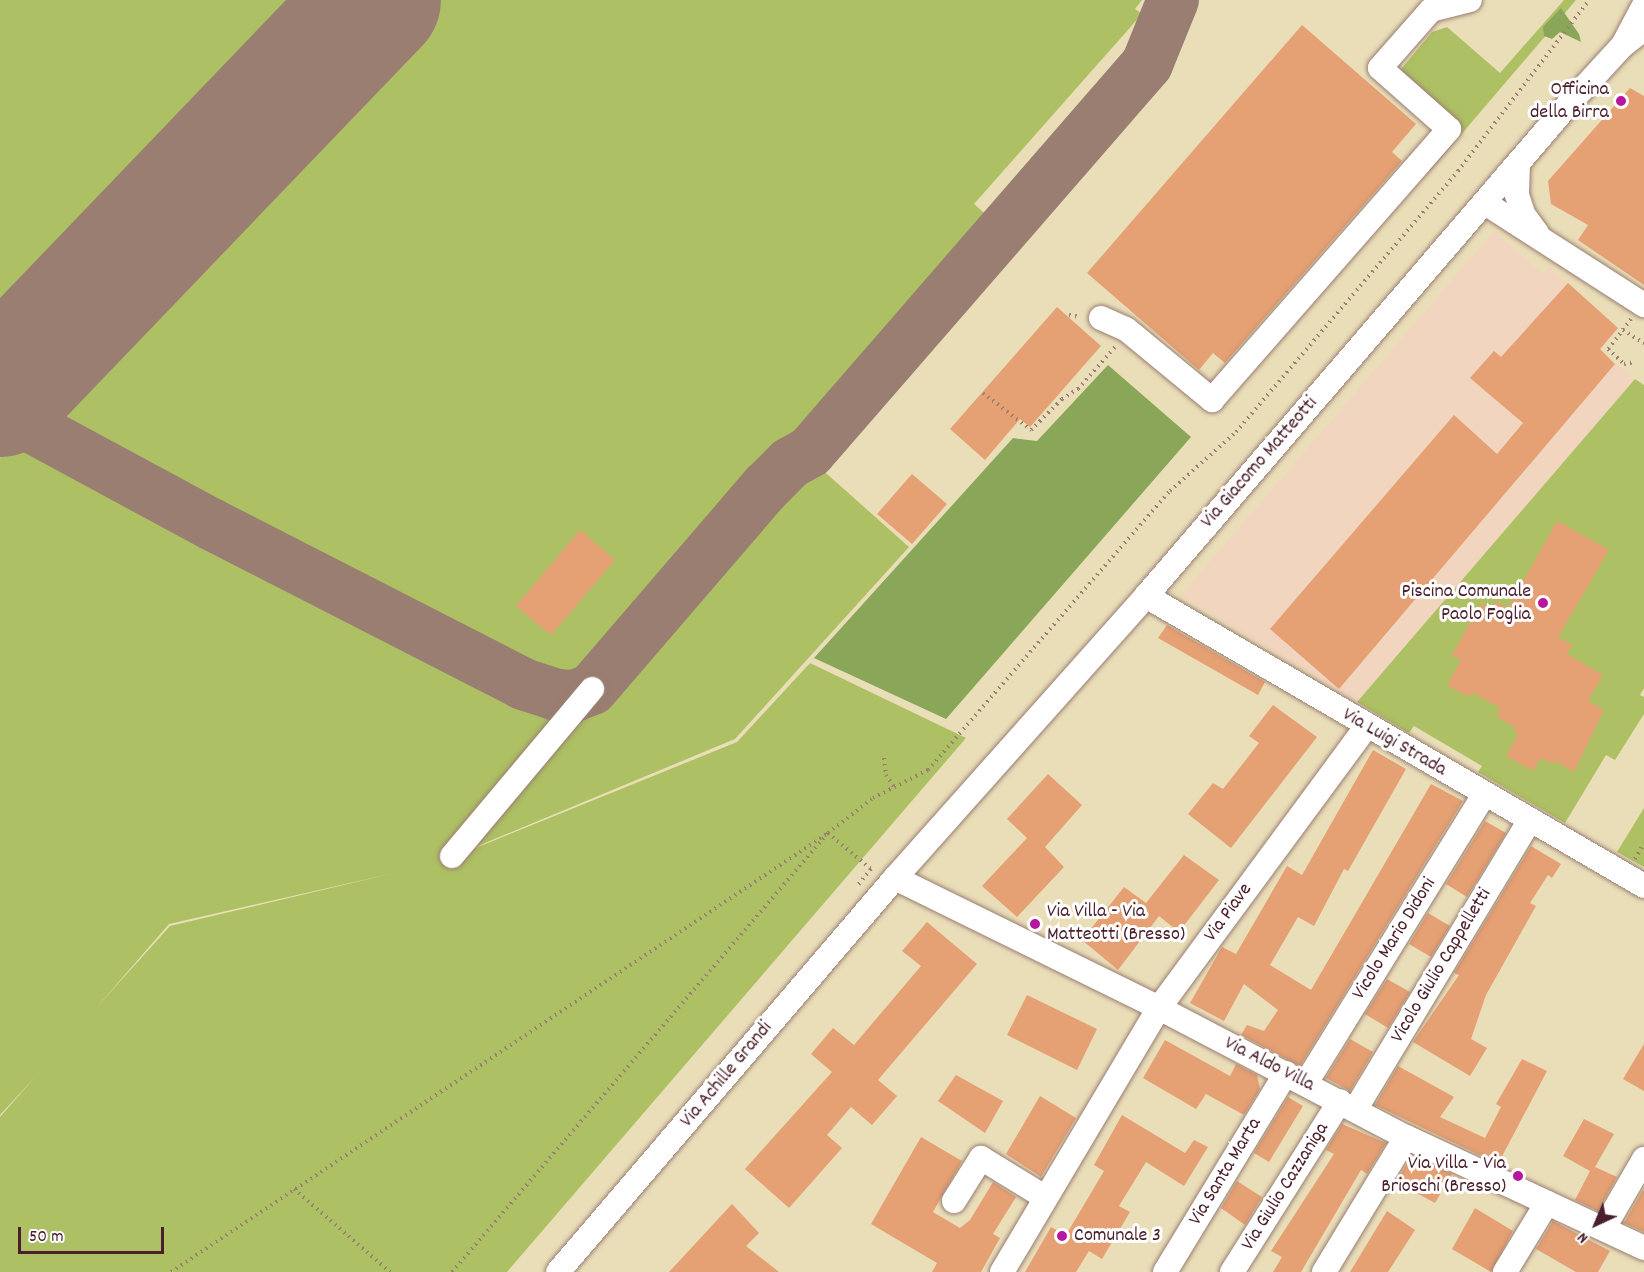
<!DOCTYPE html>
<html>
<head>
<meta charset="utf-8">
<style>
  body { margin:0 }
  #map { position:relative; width:1644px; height:1272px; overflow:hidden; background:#eadeb9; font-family:Dekko,sans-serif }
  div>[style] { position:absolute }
  .built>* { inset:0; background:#f2d5be }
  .green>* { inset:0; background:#adc063 }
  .forest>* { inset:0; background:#8aa659 }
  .taxiway>* { height:52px; margin:-26px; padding:0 26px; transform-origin:26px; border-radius:26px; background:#9a7e72 }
  .runway>* { height:130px; margin:-65px; padding:0 65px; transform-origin:65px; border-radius:65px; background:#9a7e72 }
  .building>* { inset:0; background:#e5a073 }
  .path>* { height:4px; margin-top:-2px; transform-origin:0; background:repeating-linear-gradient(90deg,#9a7e72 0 1.5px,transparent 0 6px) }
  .roads { filter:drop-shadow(0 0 2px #9a7e72) drop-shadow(0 0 2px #9a7e72) }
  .minor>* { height:24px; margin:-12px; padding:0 12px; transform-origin:12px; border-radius:12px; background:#fff }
  .dots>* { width:16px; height:16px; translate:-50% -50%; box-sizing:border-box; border:3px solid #fff; border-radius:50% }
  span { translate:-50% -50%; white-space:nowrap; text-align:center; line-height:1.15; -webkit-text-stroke:6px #fff; paint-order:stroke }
  .poi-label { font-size:20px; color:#4a1f2b }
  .right { translate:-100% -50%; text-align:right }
  .left { translate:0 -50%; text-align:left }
  .street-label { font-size:20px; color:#4a1f2b }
  .north { position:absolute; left:1566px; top:1194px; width:60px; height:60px; -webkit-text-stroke:4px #fff; paint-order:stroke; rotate:224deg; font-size:16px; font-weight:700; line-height:24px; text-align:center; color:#4a1f2b }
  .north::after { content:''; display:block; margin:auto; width:21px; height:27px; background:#4a1f2b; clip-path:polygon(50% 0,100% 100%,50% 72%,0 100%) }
  .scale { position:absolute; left:18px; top:1227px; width:146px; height:27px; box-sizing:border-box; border:3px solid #4a1f2b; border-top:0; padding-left:8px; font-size:18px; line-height:21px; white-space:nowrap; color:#4a1f2b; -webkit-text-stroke:4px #fff; paint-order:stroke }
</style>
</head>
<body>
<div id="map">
  <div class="built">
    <div style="clip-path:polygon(1494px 231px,1543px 274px,1549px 267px,1619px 328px,1600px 350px,1635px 379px,1357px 702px,1181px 595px)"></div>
  </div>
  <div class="green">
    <div style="clip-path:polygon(0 0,315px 0,0 329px)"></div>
    <div style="clip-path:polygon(441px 0,1142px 0,1135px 9px,1142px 14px,974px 204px,990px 218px,586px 682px,563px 685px,479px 652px,122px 468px,126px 459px,44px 413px)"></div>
    <div style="clip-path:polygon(1564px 0,1576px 0,1430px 171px,1428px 162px,1458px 128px,1397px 74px,1432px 32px,1447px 27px,1500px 73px)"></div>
    <div style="clip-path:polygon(1635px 379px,1644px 385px,1644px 688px,1640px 695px,1644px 697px,1644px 714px,1615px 760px,1606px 755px,1565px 823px,1478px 772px,1482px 766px,1414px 726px,1409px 733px,1357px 702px)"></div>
    <div style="clip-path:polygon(evenodd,19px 437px,561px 718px,441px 862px,737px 742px,810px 663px,966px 738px,507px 1272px,0 1272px,0 1117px,36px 1076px,0 1115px,0 458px,19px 437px,394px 873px,170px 926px,96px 1008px,169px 924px,394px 873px)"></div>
    <div style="clip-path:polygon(809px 458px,909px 547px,735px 739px,461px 853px)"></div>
    <div style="clip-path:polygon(1644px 808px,1644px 867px,1617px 852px)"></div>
  </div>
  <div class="forest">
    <div style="clip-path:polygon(1561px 8px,1579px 34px,1581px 42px,1560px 32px,1552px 39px,1544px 36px,1543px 27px)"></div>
    <div style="clip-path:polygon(1108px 365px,1191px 437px,946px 719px,814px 658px,1013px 438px,1037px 441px)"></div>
  </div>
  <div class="taxiway">
    <div style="left:0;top:410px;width:240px;rotate:28.4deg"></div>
    <div style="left:211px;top:524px;width:351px;rotate:27.1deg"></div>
    <div style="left:523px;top:684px;width:35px;rotate:18deg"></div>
    <div style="left:556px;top:695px;width:18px;rotate:3deg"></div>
    <div style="left:574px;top:696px;width:19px;rotate:-21deg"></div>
    <div style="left:592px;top:689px;width:267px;rotate:-49.3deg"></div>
    <div style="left:766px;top:487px;width:34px;rotate:-45deg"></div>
    <div style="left:790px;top:463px;width:23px;rotate:-29deg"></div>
    <div style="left:810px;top:452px;width:514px;rotate:-49.02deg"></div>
    <div style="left:1147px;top:64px;width:69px;rotate:-67.9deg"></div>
  </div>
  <div class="runway">
    <div style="left:0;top:392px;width:543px;rotate:-46.19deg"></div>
  </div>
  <div class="building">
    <div style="clip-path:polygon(1302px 25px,1416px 124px,1392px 152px,1402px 161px,1225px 363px,1213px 353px,1199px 370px,1087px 273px)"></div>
    <div style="clip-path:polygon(1630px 88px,1644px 96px,1644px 285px,1578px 240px,1588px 225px,1551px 204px,1548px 181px)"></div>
    <div style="clip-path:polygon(1568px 283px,1618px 328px,1600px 349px,1615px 364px,1339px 689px,1270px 629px,1454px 415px,1497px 454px,1523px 423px,1470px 378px,1494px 351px,1501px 357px)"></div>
    <div style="clip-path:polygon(1057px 307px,1101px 346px,1030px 427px,1020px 419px,985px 460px,950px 429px)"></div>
    <div style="clip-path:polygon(912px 474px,947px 504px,912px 544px,877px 514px)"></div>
    <div style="clip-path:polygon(1557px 521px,1609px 550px,1558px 637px,1572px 645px,1567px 654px,1603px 675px,1588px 701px,1604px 710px,1574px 772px,1555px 761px,1553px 764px,1541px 758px,1533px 771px,1506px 756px,1518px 735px,1514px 732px,1516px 728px,1496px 716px,1500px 708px,1472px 692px,1468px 697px,1447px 685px,1461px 660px,1452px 655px,1480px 604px,1491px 609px,1496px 601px,1508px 608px)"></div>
    <div style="clip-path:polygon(580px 530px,615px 560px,551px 635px,516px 606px)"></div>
    <div style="clip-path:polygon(1167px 625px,1265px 682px,1258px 695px,1158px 638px)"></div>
    <div style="clip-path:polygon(1273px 705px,1317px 737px,1231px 848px,1188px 814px,1213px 783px,1223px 789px,1259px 743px,1249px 736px)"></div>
    <div style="clip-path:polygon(1373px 750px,1406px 769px,1348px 871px,1344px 869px,1314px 926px,1298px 917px,1270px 965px,1311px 990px,1431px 784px,1463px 801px,1300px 1066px,1241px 1035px,1247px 1025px,1264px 1031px,1278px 1010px,1244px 984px,1224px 1021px,1190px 1003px,1222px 947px,1236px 954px,1287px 866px,1302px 875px)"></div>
    <div style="clip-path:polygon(1048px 774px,1082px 805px,1045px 847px,1064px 867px,1017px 917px,982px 886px,1027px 838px,1007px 819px)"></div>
    <div style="clip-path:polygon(1485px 821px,1506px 833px,1467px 897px,1446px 884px)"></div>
    <div style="clip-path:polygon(1531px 846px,1561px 864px,1552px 878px,1548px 875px,1530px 903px,1536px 906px,1486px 995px,1471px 1039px,1487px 1048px,1470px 1076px,1413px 1042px,1459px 975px,1454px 973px)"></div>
    <div style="clip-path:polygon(1184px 855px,1219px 880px,1179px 932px,1159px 916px,1118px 970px,1082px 940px,1124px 887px,1146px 903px)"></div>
    <div style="clip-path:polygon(1428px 913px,1450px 926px,1431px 957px,1409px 944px)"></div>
    <div style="clip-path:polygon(927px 922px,977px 964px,878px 1080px,897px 1096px,872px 1125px,851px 1107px,827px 1135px,842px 1148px,789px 1208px,745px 1169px,832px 1072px,811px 1054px,833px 1028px,854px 1045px,921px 966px,902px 951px)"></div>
    <div style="clip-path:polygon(1387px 979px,1410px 992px,1388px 1028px,1365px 1014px)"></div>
    <div style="clip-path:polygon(1027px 995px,1097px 1029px,1077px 1070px,1007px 1035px)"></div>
    <div style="clip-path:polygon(1350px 1039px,1373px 1052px,1350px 1091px,1326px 1078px)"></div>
    <div style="clip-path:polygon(1165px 1040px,1230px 1076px,1236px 1064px,1257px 1075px,1260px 1089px,1244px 1115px,1206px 1094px,1196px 1109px,1143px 1078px)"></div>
    <div style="clip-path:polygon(1644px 1044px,1644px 1091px,1623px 1079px)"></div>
    <div style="clip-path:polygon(1522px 1059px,1547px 1071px,1498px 1164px,1375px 1105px,1398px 1066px,1454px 1097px,1440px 1117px,1485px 1138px,1501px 1107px,1496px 1104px)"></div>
    <div style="clip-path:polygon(956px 1075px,1003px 1101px,985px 1133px,938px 1101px)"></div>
    <div style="clip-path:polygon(1040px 1096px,1076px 1118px,1041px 1177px,1006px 1154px)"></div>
    <div style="clip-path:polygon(1288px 1097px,1303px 1106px,1269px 1162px,1254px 1153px)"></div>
    <div style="clip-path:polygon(1122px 1115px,1185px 1153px,1194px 1140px,1208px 1147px,1184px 1186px,1146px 1162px,1119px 1206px,1130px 1212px,1102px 1259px,1089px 1251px,1076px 1272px,1025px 1272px,1051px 1227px,1066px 1235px,1104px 1171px,1094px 1165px)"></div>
    <div style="clip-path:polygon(1584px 1119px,1614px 1134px,1595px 1167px,1617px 1177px,1598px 1211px,1575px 1200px,1590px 1171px,1563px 1156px)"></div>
    <div style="clip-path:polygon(1342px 1124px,1386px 1143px,1367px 1174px,1361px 1170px,1301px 1272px,1273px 1272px,1282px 1257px,1271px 1251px,1334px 1154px,1326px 1150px)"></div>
    <div style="clip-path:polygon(921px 1137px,962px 1161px,933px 1212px,960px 1228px,970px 1220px,993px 1182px,1016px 1197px,993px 1234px,1000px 1238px,981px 1272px,932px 1272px,937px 1263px,871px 1224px)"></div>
    <div style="clip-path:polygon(1412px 1155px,1452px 1174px,1435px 1203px,1396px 1182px)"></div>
    <div style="clip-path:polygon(1237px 1181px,1262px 1197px,1245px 1225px,1221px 1208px)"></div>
    <div style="clip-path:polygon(1643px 1190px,1644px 1191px,1644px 1232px,1624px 1223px)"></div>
    <div style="clip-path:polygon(732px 1204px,759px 1233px,746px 1246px,779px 1272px,669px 1272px)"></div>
    <div style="clip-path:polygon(1475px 1208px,1513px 1231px,1491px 1272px,1452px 1249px)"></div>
    <div style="clip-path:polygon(1387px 1211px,1415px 1230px,1388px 1272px,1350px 1272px)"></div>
    <div style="clip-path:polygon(1553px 1221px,1610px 1251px,1598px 1272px,1576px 1272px,1536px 1249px)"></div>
  </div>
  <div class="path">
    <div style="left:1069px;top:315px;width:11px;rotate:10deg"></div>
    <div style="left:1631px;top:319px;width:38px;rotate:127deg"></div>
    <div style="left:1608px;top:349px;width:22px;rotate:43deg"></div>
    <div style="left:1624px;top:364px;width:11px;rotate:-10deg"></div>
    <div style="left:1623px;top:330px;width:25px;rotate:32deg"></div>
    <div style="left:983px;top:393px;width:61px;rotate:37.6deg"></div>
    <div style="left:1031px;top:430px;width:44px;rotate:-45deg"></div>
    <div style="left:1062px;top:399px;width:19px;rotate:-32deg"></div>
    <div style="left:1078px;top:389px;width:56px;rotate:-48.6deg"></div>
    <div style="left:884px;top:758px;width:17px;rotate:83deg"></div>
    <div style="left:886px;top:775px;width:14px;rotate:56deg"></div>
    <div style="left:1635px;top:859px;width:18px;rotate:-61deg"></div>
    <div style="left:294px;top:1189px;width:127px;rotate:40.8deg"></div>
    <div style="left:171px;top:1272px;width:790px;rotate:-33.75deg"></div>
    <div style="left:828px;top:833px;width:56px;rotate:39.9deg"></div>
    <div style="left:871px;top:869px;width:21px;rotate:129deg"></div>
    <div style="left:452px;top:1272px;width:578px;rotate:-49.42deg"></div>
    <div style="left:828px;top:833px;width:57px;rotate:-37.9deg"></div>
    <div style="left:873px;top:798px;width:62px;rotate:-27deg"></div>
    <div style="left:928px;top:770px;width:369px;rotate:-49.1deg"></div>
    <div style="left:1170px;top:491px;width:89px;rotate:-41.8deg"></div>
    <div style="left:1236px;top:432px;width:343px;rotate:-49.6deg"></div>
    <div style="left:1458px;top:171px;width:215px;rotate:-52.5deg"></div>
  </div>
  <div class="roads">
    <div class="minor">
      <div style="left:1625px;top:41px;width:40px;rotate:-62deg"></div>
      <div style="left:1518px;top:164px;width:31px;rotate:92deg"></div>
      <div style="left:1517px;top:195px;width:20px;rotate:72deg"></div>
      <div style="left:1523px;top:214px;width:24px;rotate:54deg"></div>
      <div style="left:1485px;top:203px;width:189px;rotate:32.7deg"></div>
      <div style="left:1101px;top:318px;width:27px;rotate:24deg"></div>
      <div style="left:1126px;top:329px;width:112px;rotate:39.5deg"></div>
      <div style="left:1212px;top:400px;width:360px;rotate:-48.8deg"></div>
      <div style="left:1449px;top:129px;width:92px;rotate:-138.5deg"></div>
      <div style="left:1380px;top:68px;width:77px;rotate:-48.7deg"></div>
      <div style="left:1431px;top:10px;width:40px;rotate:-14.4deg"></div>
      <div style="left:1146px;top:596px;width:576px;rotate:30.21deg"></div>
      <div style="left:452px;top:856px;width:218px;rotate:-50deg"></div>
      <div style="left:895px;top:878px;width:294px;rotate:26.2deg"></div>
      <div style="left:1159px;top:1008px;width:279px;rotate:27.6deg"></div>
      <div style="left:1406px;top:1137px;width:263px;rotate:25deg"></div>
      <div style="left:1306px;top:1083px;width:339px;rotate:-58.3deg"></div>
      <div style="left:1355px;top:1110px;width:336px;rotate:-58.9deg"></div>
      <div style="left:954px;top:1201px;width:51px;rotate:-57.9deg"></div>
      <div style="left:981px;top:1158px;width:76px;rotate:31.6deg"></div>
      <div style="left:1604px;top:1228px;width:80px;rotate:-59.9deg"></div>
      <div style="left:558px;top:1272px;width:518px;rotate:-49.46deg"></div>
      <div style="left:895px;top:878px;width:378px;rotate:-48.3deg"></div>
      <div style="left:1146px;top:596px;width:646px;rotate:-49.33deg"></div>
      <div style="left:1567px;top:106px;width:81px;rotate:-47.5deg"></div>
      <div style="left:1622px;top:46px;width:28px;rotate:-38deg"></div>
      <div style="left:1002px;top:1272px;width:307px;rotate:-59.3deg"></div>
      <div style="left:1159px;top:1008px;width:349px;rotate:-53.6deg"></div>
      <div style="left:1165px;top:1272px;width:233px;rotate:-58.7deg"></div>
      <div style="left:1232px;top:1272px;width:202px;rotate:-57.7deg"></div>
      <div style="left:1324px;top:1272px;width:158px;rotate:-58.7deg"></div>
      <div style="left:1505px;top:1272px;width:81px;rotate:-58.7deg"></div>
    </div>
  </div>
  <div class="dots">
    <div style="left:1621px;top:101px;background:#b5179e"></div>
    <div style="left:1543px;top:603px;background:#b5179e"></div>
    <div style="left:1035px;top:924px;background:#b5179e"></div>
    <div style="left:1518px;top:1176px;background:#b5179e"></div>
    <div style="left:1062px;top:1236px;background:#b5179e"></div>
  </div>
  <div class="poi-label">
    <span class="right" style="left:1609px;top:102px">Officina<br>della Birra</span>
    <span class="right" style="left:1531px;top:604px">Piscina Comunale<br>Paolo Foglia</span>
    <span class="left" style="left:1047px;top:924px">Via Villa - Via<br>Matteotti (Bresso)</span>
    <span class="right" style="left:1506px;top:1176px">Via Villa - Via<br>Brioschi (Bresso)</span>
    <span class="left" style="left:1074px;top:1236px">Comunale 3</span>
  </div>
  <div class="street-label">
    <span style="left:1260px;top:463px;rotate:-49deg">Via Giacomo Matteotti</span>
    <span style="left:1394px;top:743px;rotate:30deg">Via Luigi Strada</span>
    <span style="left:1229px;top:913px;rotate:-54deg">Via Piave</span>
    <span style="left:1395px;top:939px;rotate:-58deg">Vicolo Mario Didoni</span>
    <span style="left:1442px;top:966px;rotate:-59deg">Vicolo Giulio Cappelletti</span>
    <span style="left:1269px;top:1065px;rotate:27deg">Via Aldo Villa</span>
    <span style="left:727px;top:1075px;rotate:-50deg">Via Achille Grandi</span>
    <span style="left:1226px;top:1172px;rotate:-59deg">Via Santa Marta</span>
    <span style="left:1286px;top:1187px;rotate:-58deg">Via Giulio Cazzaniga</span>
  </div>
  <div class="north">N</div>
  <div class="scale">50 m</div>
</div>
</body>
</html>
